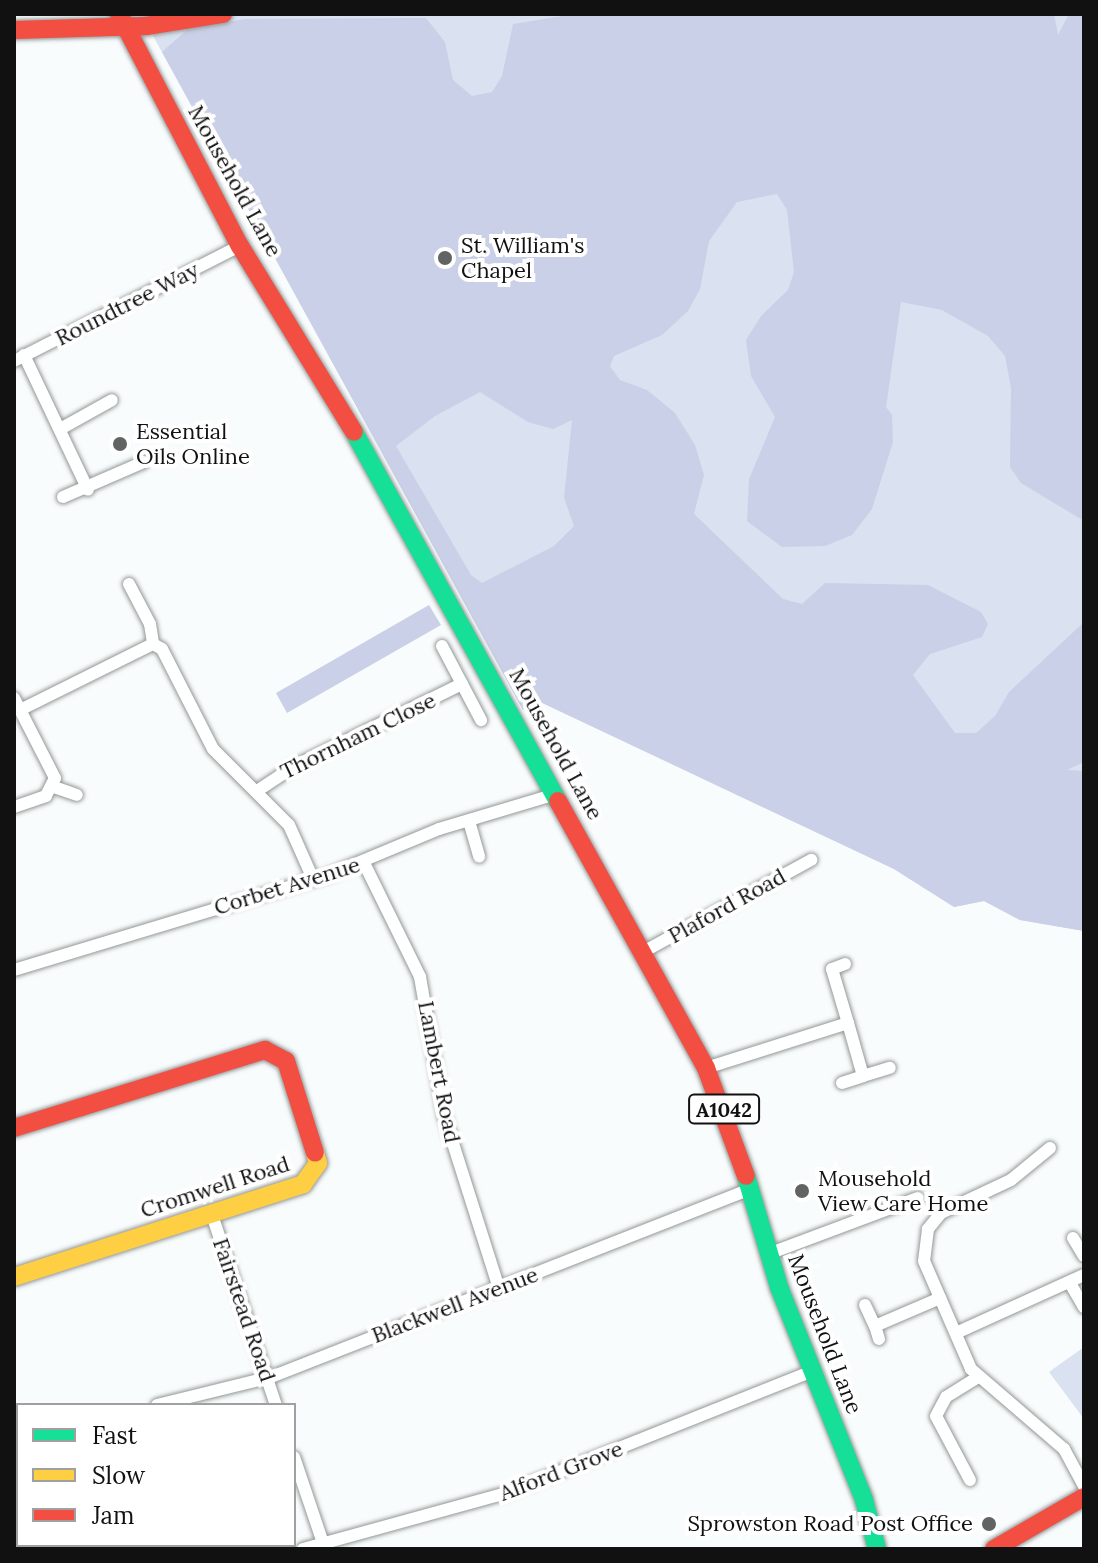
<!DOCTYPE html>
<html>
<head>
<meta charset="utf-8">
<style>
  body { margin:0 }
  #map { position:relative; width:1098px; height:1563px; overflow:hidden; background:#f8fcfc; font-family:Lora,serif }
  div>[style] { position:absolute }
  .green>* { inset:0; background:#dae1f0 }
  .forest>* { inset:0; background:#c9d0e7 }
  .roads { filter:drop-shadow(0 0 2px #959797) drop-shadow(0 0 2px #959797) }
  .street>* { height:12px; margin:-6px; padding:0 6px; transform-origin:6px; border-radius:6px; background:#feffff }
  .fast>* { height:18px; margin:-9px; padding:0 9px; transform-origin:9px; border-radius:9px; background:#16e098 }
  .slow>* { height:18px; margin:-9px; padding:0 9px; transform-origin:9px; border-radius:9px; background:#ffcf43 }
  .jam>* { height:18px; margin:-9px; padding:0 9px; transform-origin:9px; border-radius:9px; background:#f24e42 }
  .dots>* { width:22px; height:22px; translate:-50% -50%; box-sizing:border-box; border:4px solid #fff; border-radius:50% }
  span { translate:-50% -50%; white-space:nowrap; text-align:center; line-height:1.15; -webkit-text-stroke:8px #fff; paint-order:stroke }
  .shield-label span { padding:2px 6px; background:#fff; border:2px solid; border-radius:6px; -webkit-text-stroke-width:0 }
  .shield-label { font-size:20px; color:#111; font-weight:700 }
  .street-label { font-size:22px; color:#111 }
  .poi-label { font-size:22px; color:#111 }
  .left { translate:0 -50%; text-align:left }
  .right { translate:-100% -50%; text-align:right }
  .frame { position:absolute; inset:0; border:16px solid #111; pointer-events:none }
  .legend { position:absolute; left:16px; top:1403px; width:280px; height:144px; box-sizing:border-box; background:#fff; border:2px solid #a0a0a0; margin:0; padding:10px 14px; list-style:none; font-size:24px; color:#111 }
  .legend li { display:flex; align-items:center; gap:16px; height:40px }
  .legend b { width:40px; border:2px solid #a0a0a0 }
</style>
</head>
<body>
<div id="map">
  <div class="green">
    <div style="clip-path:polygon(141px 14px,1084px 14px,1084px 931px,1020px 920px,984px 901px,954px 907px,894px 869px,536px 700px,523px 710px)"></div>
    <div style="clip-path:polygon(1084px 1347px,1084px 1419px,1049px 1372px)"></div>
  </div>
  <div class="forest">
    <div style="clip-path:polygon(evenodd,575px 14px,1054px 14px,1058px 35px,1069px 14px,1084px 14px,1084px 521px,1021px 483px,1010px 467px,1011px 388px,1005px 356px,988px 336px,942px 310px,901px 302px,886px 407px,892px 415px,893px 442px,872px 509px,852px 535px,825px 546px,782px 547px,747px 521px,749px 479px,775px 417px,751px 376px,746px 340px,761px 316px,788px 290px,794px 272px,787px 210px,777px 194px,737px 202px,709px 241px,700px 289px,688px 311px,662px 335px,614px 356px,610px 366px,620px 380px,647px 390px,675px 413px,695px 445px,704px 475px,694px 514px,783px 599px,802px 604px,825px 583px,928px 585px,981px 612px,988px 624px,982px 637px,930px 654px,913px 675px,955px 733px,976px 733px,995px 716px,1009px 692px,1084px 622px,1084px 762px,1067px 770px,1084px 771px,1084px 931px,1020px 920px,984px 901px,954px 907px,894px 869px,536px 700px,523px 710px,162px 52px,188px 29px,245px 19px,426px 18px,445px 42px,453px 80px,472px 96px,492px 92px,502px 76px,513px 24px,575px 14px,480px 392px,528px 422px,553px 429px,572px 420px,564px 498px,574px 526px,554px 546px,482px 583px,471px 575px,396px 446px,435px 416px,480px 392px)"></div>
    <div style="clip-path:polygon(429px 605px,441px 625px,287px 713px,276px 693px)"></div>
  </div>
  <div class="roads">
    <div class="street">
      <div style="left:24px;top:355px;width:149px;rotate:64.6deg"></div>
      <div style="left:14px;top:361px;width:254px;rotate:-27deg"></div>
      <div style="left:62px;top:428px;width:57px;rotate:-29.2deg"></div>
      <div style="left:63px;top:497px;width:88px;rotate:-23.4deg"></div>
      <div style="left:129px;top:584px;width:45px;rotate:62.3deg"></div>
      <div style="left:150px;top:624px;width:20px;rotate:81deg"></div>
      <div style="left:153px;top:644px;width:10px;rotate:29deg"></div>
      <div style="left:162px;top:649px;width:112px;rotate:63deg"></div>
      <div style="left:213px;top:749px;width:107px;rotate:45deg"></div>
      <div style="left:289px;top:825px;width:59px;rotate:66deg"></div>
      <div style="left:442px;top:646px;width:43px;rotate:62.2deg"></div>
      <div style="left:14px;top:698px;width:90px;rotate:62.9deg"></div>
      <div style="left:55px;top:778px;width:20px;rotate:117deg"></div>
      <div style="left:46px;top:796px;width:34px;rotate:161deg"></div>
      <div style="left:20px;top:710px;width:148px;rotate:-26.4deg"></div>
      <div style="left:54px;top:787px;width:24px;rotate:19deg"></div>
      <div style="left:257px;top:791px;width:43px;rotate:-33.7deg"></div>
      <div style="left:293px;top:767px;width:188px;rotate:-26.2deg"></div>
      <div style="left:462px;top:684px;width:41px;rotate:62.2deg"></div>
      <div style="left:469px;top:821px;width:37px;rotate:74deg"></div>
      <div style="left:364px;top:863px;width:127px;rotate:63.8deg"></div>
      <div style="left:420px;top:977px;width:140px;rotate:80.1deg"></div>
      <div style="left:444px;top:1115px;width:182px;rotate:72.4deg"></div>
      <div style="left:643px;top:952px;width:192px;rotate:-28.7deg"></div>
      <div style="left:845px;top:964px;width:14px;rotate:159deg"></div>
      <div style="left:832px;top:969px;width:56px;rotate:73.5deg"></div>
      <div style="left:14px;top:970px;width:331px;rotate:-16.8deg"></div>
      <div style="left:331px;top:874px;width:117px;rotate:-22.6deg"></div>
      <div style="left:439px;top:829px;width:122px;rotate:-16.7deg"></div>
      <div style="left:706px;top:1068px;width:149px;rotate:-17.6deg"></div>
      <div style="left:848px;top:1023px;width:55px;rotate:74.2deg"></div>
      <div style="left:863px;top:1076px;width:28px;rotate:-17deg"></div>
      <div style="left:842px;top:1083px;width:22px;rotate:-18deg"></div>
      <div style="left:1050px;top:1148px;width:50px;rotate:140.6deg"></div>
      <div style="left:1011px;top:1180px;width:77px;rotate:154.8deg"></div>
      <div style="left:941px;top:1213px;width:21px;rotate:129deg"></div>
      <div style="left:928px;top:1229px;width:32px;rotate:97deg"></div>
      <div style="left:924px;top:1261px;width:118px;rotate:66.5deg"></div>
      <div style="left:971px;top:1369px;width:123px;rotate:40.7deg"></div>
      <div style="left:1064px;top:1449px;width:42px;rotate:61.6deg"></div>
      <div style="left:212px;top:1215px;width:200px;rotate:71.4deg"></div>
      <div style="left:1073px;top:1238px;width:21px;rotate:59deg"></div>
      <div style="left:768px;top:1254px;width:160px;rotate:-20.5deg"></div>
      <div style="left:1070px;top:1283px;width:28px;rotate:60deg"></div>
      <div style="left:865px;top:1305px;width:23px;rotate:65deg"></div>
      <div style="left:956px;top:1333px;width:141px;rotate:-24.4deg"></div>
      <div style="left:879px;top:1339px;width:14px;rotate:-107deg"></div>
      <div style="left:875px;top:1326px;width:71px;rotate:-23.3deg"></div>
      <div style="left:157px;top:1405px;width:117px;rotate:-13.8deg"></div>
      <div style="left:271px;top:1377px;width:512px;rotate:-21.41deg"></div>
      <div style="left:294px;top:1457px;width:97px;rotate:71.4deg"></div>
      <div style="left:970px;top:1480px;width:72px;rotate:-118deg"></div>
      <div style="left:936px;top:1416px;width:21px;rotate:-62deg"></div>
      <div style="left:946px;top:1397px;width:39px;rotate:-32deg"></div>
      <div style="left:303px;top:1549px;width:211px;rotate:-15.4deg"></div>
      <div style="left:506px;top:1493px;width:329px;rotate:-21.7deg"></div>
    </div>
    <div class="fast">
      <div style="left:354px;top:432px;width:422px;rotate:61.1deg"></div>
      <div style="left:746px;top:1176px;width:116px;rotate:73.4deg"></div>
      <div style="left:779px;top:1287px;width:229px;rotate:68.2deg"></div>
      <div style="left:864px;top:1500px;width:51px;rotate:75.1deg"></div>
    </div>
    <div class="slow">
      <div style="left:14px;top:1277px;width:304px;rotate:-17.8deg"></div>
      <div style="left:303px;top:1184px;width:26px;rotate:-54deg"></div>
      <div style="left:318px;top:1163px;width:10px;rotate:-107deg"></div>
    </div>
    <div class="jam">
      <div style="left:119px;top:14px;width:262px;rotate:62.5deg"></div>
      <div style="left:240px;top:246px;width:218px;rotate:58.5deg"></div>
      <div style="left:14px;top:30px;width:132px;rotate:-1.7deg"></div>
      <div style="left:146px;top:26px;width:78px;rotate:-8.9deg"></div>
      <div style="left:558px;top:801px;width:305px;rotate:61deg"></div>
      <div style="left:706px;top:1068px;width:115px;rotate:69.7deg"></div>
      <div style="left:14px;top:1128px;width:263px;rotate:-17.3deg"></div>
      <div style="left:265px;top:1050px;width:24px;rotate:28deg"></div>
      <div style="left:286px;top:1061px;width:96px;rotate:72.5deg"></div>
      <div style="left:994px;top:1549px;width:104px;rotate:-30deg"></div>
    </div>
  </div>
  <div class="dots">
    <div style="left:445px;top:258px;background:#626363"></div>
    <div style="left:120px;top:444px;background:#626363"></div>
    <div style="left:802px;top:1191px;background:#626363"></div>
    <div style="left:989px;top:1524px;background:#626363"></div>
  </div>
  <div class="shield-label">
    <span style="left:724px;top:1109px">A1042</span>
  </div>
  <div class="street-label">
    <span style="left:235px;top:181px;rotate:61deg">Mousehold Lane</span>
    <span style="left:127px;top:304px;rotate:-27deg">Roundtree Way</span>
    <span style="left:358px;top:736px;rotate:-26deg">Thornham Close</span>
    <span style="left:556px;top:744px;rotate:61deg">Mousehold Lane</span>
    <span style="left:287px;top:886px;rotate:-17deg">Corbet Avenue</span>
    <span style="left:727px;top:906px;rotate:-29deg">Plaford Road</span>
    <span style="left:439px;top:1072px;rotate:79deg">Lambert Road</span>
    <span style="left:215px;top:1187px;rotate:-18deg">Cromwell Road</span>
    <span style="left:455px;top:1305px;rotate:-21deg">Blackwell Avenue</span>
    <span style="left:244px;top:1310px;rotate:71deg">Fairstead Road</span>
    <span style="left:825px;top:1334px;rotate:69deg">Mousehold Lane</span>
    <span style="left:561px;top:1471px;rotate:-21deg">Alford Grove</span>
  </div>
  <div class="poi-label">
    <span class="left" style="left:461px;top:258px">St. William's<br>Chapel</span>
    <span class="left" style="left:136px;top:444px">Essential<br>Oils Online</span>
    <span class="left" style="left:818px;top:1191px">Mousehold<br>View Care Home</span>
    <span class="right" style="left:973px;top:1524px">Sprowston Road Post Office</span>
  </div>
  <div class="frame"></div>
  <ul class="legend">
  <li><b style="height:10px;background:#16e098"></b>Fast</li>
  <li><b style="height:10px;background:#ffcf43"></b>Slow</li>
  <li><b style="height:10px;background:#f24e42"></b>Jam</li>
  </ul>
</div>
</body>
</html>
